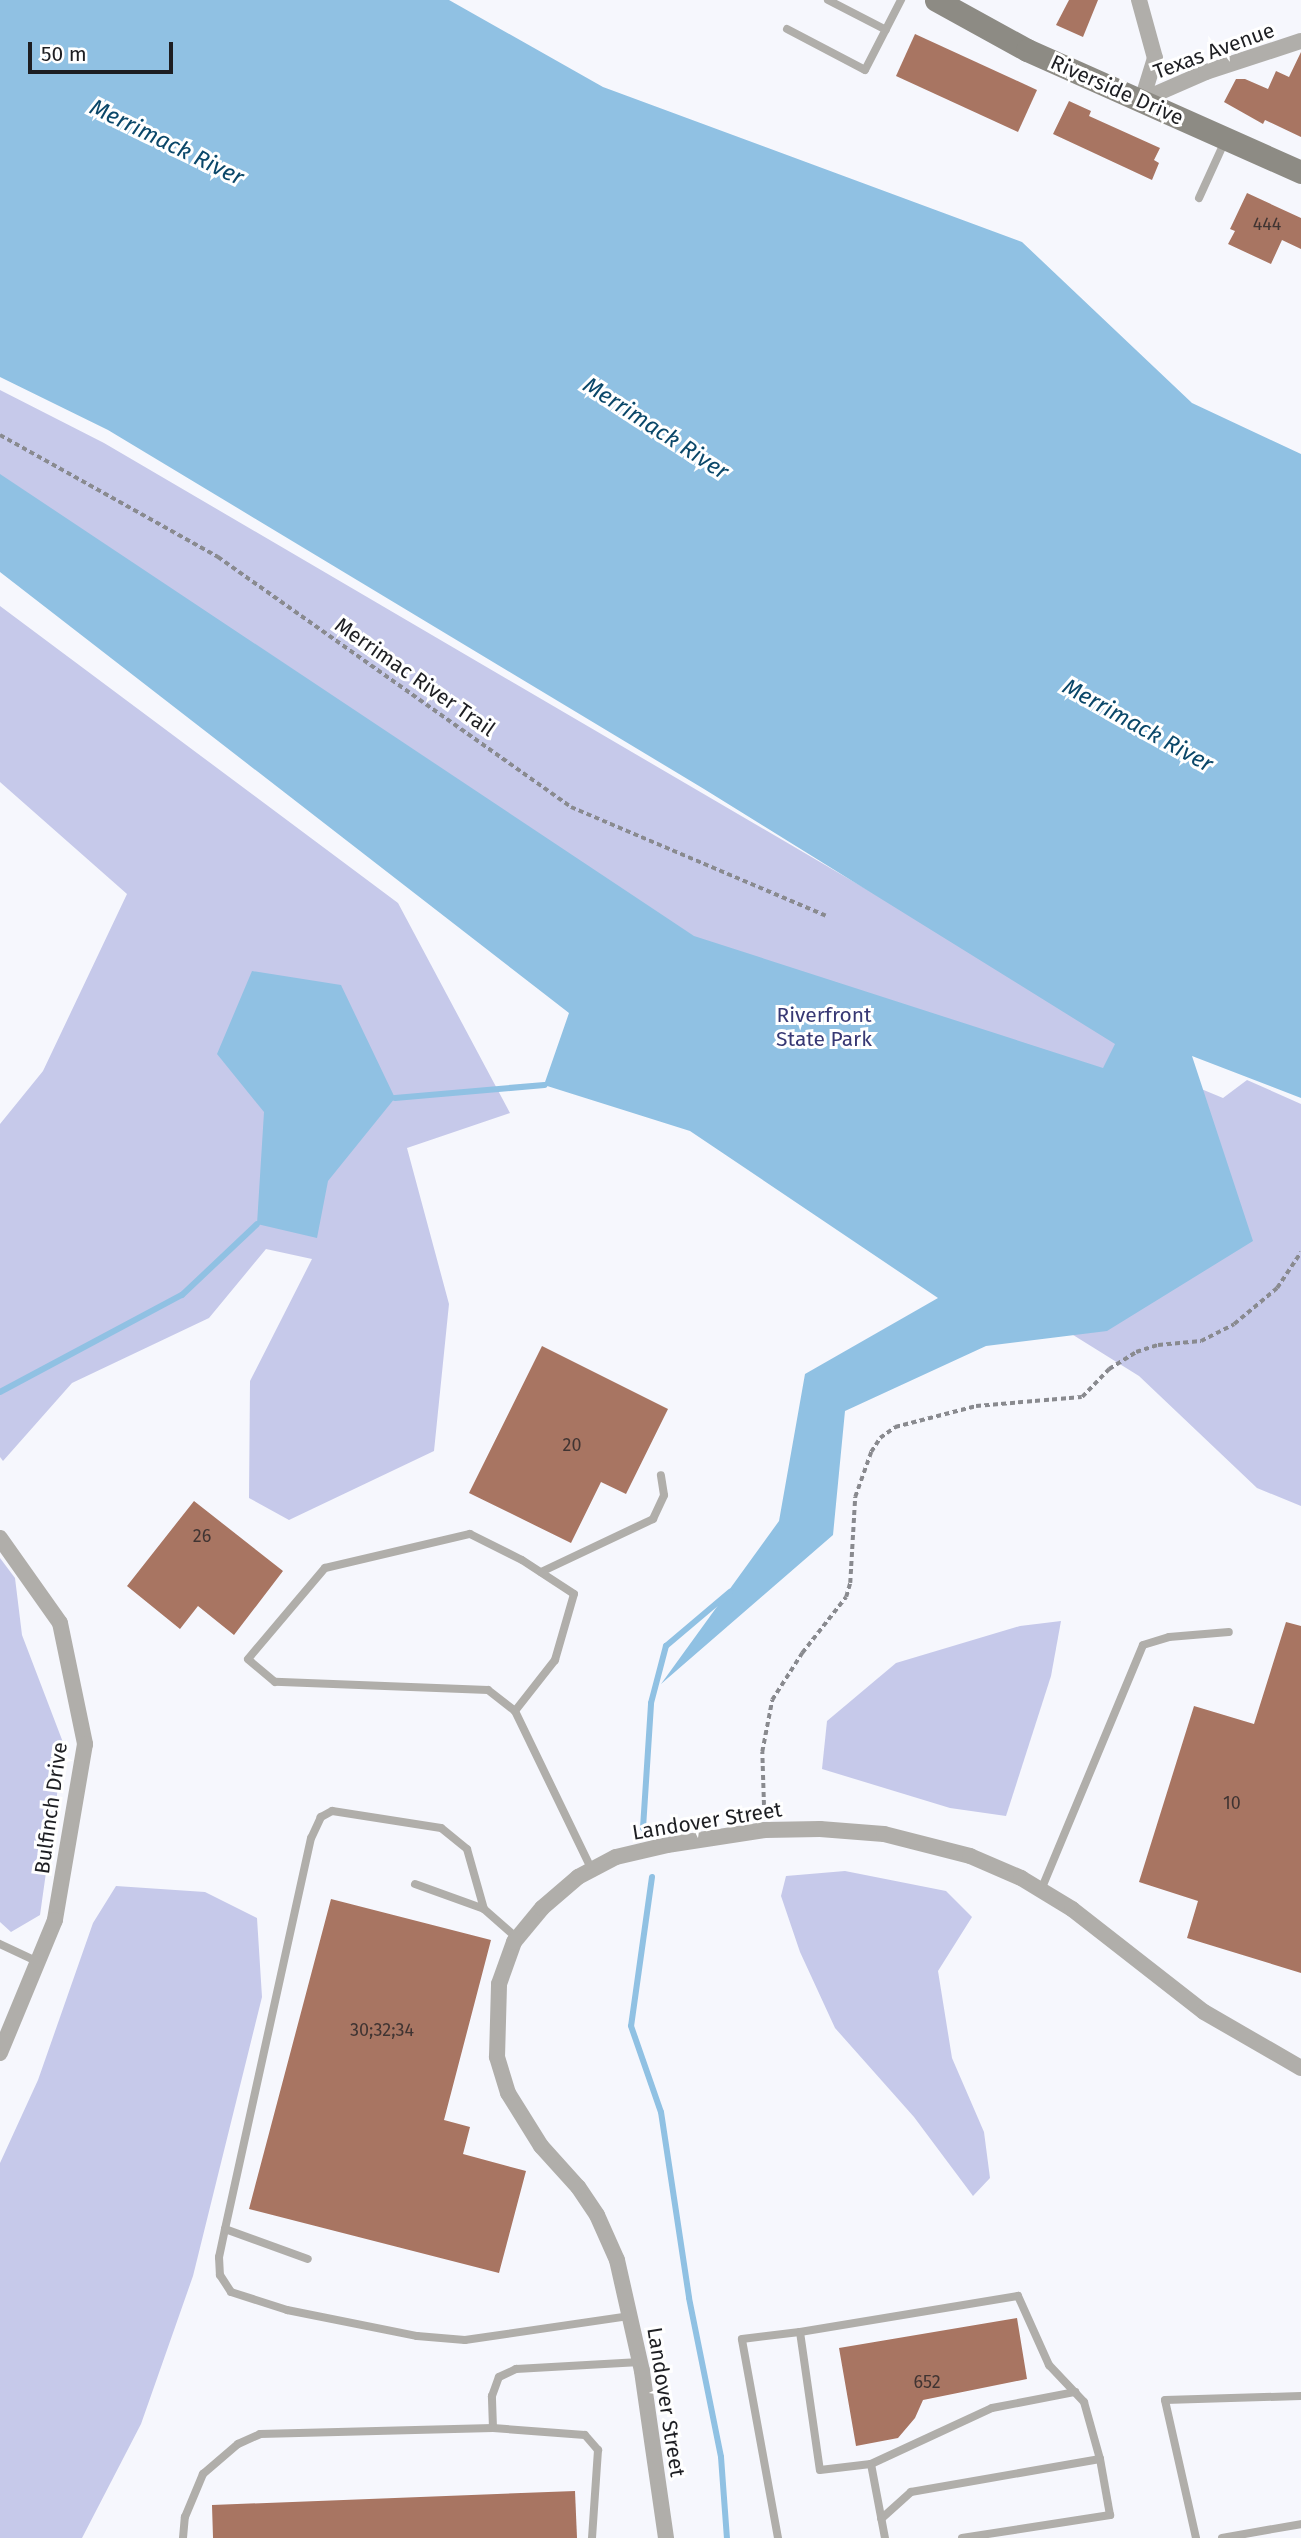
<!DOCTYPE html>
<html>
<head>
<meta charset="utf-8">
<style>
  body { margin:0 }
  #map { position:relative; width:1301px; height:2538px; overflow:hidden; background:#f6f7fd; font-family:"Fira Sans",sans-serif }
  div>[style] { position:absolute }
  .green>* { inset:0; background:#c6c9ea }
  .water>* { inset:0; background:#90c1e3 }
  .stream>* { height:6px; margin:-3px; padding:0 3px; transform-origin:3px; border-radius:3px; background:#90c1e3 }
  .building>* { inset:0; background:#a87562 }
  .path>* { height:3.5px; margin-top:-1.75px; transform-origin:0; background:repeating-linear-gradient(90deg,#898a8f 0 5px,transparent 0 8.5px) }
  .lane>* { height:8px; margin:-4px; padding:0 4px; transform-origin:4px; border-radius:4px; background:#b0aeaa }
  .street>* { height:16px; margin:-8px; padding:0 8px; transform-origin:8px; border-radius:8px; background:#b0aeaa }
  .secondary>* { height:23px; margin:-11.5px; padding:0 11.5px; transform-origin:11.5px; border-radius:11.5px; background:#8d8b84 }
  span { translate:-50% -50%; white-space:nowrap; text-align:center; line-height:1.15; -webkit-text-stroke:6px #fff; paint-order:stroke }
  .number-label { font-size:18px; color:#403432 }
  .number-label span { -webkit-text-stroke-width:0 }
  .street-label { font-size:21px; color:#1d1e22 }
  .park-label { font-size:21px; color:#373874 }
  .water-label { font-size:23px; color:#0a4769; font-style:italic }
  .scale { position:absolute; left:28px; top:42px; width:145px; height:32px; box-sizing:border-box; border:4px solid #1d1e22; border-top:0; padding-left:9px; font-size:21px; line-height:24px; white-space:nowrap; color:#1d1e22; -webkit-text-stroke:5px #fff; paint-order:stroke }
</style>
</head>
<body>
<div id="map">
  <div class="green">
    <div style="clip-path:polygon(0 390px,104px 443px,1042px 992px,1165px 1074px,1223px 1098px,1247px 1080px,1301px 1104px,1301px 1506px,1257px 1488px,1139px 1376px,1033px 1310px,0 561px)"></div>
    <div style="clip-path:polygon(0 606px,398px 903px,510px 1113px,407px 1148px,449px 1304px,434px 1451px,289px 1520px,249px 1498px,250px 1381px,312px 1259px,266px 1249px,209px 1318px,72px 1383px,3px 1461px,0 1457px,0 1124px,43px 1071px,127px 894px,0 782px)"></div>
    <div style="clip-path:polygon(0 1558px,15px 1578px,22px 1635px,64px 1745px,40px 1915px,11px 1932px,0 1922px)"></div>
    <div style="clip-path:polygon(1061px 1621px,1051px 1676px,1006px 1816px,950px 1808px,822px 1769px,827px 1721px,896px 1663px,1020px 1626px)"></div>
    <div style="clip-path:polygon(845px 1871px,946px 1891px,972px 1917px,938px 1971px,952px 2058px,984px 2132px,990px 2178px,973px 2196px,914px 2117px,835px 2028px,800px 1952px,781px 1896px,786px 1876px)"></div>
    <div style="clip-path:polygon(116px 1886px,205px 1892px,257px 1918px,262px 1997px,193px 2276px,141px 2424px,82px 2538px,0 2538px,0 2163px,38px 2080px,93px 1923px)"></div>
  </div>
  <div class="water">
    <div style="clip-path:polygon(0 0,449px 0,603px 87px,1022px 242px,1192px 403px,1301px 454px,1301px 1098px,1192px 1056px,1253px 1241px,1107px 1331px,986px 1346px,845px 1411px,833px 1535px,661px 1684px,779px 1521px,805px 1374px,938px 1298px,690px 1131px,544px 1085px,569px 1013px,0 572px,0 474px,694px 936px,1103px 1068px,1115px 1044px,704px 789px,108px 430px,0 377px)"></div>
    <div style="clip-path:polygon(252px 971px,341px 985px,395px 1098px,328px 1181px,317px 1238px,257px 1224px,264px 1112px,217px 1054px)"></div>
  </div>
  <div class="stream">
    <div style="left:395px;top:1098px;width:150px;rotate:-5deg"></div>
    <div style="left:0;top:1392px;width:206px;rotate:-28.1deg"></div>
    <div style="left:182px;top:1295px;width:103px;rotate:-43.4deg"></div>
    <div style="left:643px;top:1828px;width:125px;rotate:-86.3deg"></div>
    <div style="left:651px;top:1703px;width:59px;rotate:-75.3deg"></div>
    <div style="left:666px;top:1646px;width:84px;rotate:-40.2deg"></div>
    <div style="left:652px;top:1877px;width:150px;rotate:98deg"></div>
    <div style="left:631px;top:2026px;width:91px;rotate:70.8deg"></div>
    <div style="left:661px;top:2112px;width:188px;rotate:81.4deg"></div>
    <div style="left:689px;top:2298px;width:162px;rotate:78.6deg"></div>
    <div style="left:721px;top:2457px;width:81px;rotate:85.8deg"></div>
  </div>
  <div class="building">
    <div style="clip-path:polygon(1069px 0,1098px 0,1083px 37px,1056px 25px)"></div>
    <div style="clip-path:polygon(915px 34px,1037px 90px,1018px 132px,896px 76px)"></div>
    <div style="clip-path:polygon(1301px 52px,1301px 137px,1265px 120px,1263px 124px,1224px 102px,1236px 79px,1245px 79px,1268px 89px,1276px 71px,1289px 77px)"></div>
    <div style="clip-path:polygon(1069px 101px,1091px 111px,1089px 116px,1160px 148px,1154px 160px,1159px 163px,1152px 180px,1053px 134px)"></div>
    <div style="clip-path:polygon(1247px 193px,1301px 218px,1301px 249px,1282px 240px,1271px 264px,1228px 244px,1235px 231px,1230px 229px)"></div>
    <div style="clip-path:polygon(542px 1346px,668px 1409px,626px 1494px,601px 1482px,571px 1543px,469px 1493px)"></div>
    <div style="clip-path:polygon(194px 1501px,283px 1571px,234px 1635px,198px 1606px,180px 1629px,127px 1586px)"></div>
    <div style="clip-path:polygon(1286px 1622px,1301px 1626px,1301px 1973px,1187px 1938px,1198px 1901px,1139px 1882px,1194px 1706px,1254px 1724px)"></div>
    <div style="clip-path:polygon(331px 1899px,491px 1940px,444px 2120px,470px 2127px,463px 2154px,526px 2171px,499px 2273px,249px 2209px)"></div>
    <div style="clip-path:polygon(1017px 2318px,1027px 2379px,923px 2400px,915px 2418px,898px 2438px,856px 2446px,839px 2348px)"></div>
    <div style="clip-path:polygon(575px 2491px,577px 2538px,213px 2538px,212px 2505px)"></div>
  </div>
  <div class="path">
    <div style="left:0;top:435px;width:250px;rotate:29.2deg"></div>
    <div style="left:218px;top:557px;width:433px;rotate:35.3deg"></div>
    <div style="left:571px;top:807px;width:277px;rotate:23.1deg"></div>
    <div style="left:764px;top:1814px;width:62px;rotate:-91.8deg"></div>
    <div style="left:762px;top:1752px;width:53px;rotate:-79.1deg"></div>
    <div style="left:772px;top:1700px;width:56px;rotate:-57.4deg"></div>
    <div style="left:802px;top:1653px;width:71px;rotate:-51.8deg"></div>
    <div style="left:846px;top:1597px;width:15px;rotate:-74deg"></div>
    <div style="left:850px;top:1583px;width:86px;rotate:-86.7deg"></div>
    <div style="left:855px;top:1497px;width:48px;rotate:-70.4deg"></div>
    <div style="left:871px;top:1452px;width:17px;rotate:-57deg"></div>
    <div style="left:880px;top:1438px;width:19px;rotate:-36deg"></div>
    <div style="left:895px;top:1427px;width:84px;rotate:-14.5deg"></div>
    <div style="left:976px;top:1406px;width:106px;rotate:-4.9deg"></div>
    <div style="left:1082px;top:1397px;width:39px;rotate:-46deg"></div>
    <div style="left:1109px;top:1369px;width:32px;rotate:-32deg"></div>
    <div style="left:1136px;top:1352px;width:23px;rotate:-18deg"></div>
    <div style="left:1158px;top:1345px;width:43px;rotate:-5.3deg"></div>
    <div style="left:1201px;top:1341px;width:37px;rotate:-27deg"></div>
    <div style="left:1234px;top:1324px;width:56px;rotate:-39.9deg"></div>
    <div style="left:1277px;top:1288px;width:43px;rotate:-56.3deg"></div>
  </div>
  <div class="lane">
    <div style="left:828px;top:0;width:65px;rotate:27.3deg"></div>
    <div style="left:787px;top:29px;width:88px;rotate:27.7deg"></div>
    <div style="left:865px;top:70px;width:79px;rotate:-62.8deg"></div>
    <div style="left:1199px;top:198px;width:63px;rotate:-65.5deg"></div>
    <div style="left:541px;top:1572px;width:124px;rotate:-25.3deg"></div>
    <div style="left:653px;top:1519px;width:26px;rotate:-65deg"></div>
    <div style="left:664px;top:1495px;width:20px;rotate:-99deg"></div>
    <div style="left:515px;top:1711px;width:34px;rotate:-142deg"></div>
    <div style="left:488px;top:1690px;width:213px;rotate:-177.8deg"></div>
    <div style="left:275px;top:1682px;width:35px;rotate:-140deg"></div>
    <div style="left:248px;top:1659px;width:119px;rotate:-49.8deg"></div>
    <div style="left:325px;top:1568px;width:149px;rotate:-13.2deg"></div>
    <div style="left:470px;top:1534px;width:58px;rotate:26.6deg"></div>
    <div style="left:522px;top:1560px;width:62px;rotate:33.2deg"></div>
    <div style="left:574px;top:1594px;width:69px;rotate:106.1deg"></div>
    <div style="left:555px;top:1660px;width:65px;rotate:128.1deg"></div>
    <div style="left:515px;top:1711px;width:177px;rotate:64.2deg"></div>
    <div style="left:415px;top:1884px;width:73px;rotate:19.9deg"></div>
    <div style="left:1041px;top:1890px;width:265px;rotate:-67.4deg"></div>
    <div style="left:1143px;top:1645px;width:27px;rotate:-17deg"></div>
    <div style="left:1169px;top:1637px;width:60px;rotate:-4.8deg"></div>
    <div style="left:517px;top:1938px;width:44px;rotate:-138.7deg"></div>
    <div style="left:484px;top:1909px;width:62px;rotate:-105.8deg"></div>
    <div style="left:467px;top:1849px;width:33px;rotate:-141deg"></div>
    <div style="left:441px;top:1828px;width:110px;rotate:-171.1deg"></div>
    <div style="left:332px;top:1811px;width:13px;rotate:151deg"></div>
    <div style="left:321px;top:1817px;width:23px;rotate:115deg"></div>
    <div style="left:311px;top:1838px;width:400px;rotate:102.4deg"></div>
    <div style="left:225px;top:2229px;width:29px;rotate:102deg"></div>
    <div style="left:219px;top:2257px;width:18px;rotate:87deg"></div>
    <div style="left:220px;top:2275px;width:20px;rotate:57deg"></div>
    <div style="left:231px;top:2292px;width:59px;rotate:17.8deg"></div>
    <div style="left:287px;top:2310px;width:133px;rotate:11.3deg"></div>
    <div style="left:417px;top:2336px;width:48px;rotate:4.8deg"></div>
    <div style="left:465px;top:2340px;width:167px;rotate:-8.3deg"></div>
    <div style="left:0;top:1944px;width:42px;rotate:25.3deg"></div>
    <div style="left:225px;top:2229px;width:88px;rotate:19.9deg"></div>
    <div style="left:800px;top:2332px;width:221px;rotate:-9.4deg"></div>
    <div style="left:1018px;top:2296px;width:76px;rotate:65.8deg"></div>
    <div style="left:1049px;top:2365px;width:51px;rotate:46.6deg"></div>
    <div style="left:1084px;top:2402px;width:59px;rotate:74.3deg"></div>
    <div style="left:1100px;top:2459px;width:192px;rotate:170.1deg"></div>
    <div style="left:911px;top:2492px;width:40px;rotate:138deg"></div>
    <div style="left:493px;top:2428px;width:32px;rotate:-92deg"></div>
    <div style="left:492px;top:2396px;width:20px;rotate:-70deg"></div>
    <div style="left:499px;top:2377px;width:19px;rotate:-25deg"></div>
    <div style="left:516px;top:2369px;width:124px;rotate:-3.2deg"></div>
    <div style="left:871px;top:2464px;width:133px;rotate:-24.8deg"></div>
    <div style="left:992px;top:2408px;width:85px;rotate:-10.9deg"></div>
    <div style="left:183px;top:2538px;width:21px;rotate:-85deg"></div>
    <div style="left:185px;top:2517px;width:47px;rotate:-67.3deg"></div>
    <div style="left:203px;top:2474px;width:46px;rotate:-40.6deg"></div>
    <div style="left:238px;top:2444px;width:24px;rotate:-24deg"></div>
    <div style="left:260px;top:2434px;width:233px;rotate:-1.5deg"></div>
    <div style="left:493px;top:2428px;width:92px;rotate:4.4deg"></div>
    <div style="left:585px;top:2435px;width:20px;rotate:49deg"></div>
    <div style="left:598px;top:2450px;width:88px;rotate:93.9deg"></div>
    <div style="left:778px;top:2538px;width:202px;rotate:-100.3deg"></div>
    <div style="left:742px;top:2339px;width:58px;rotate:-6.9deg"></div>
    <div style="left:800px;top:2332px;width:139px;rotate:81.8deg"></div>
    <div style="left:820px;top:2470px;width:51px;rotate:-6.7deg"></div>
    <div style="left:871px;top:2464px;width:75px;rotate:79.3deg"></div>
    <div style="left:962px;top:2538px;width:150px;rotate:-8.8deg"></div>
    <div style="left:1110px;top:2515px;width:57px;rotate:-100.1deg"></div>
    <div style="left:1196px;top:2538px;width:141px;rotate:-102.7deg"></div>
    <div style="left:1165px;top:2400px;width:136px;rotate:-1.7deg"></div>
    <div style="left:1222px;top:2538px;width:80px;rotate:-10deg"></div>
  </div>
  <div class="street">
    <div style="left:1139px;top:0;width:60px;rotate:74.6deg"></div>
    <div style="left:1155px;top:58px;width:44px;rotate:107.2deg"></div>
    <div style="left:1142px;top:100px;width:70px;rotate:-23.6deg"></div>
    <div style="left:1206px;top:72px;width:100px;rotate:-18.1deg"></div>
    <div style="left:0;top:1538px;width:104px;rotate:54.8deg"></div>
    <div style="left:60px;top:1623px;width:124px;rotate:78.3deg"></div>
    <div style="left:85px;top:1744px;width:179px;rotate:99.7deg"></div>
    <div style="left:55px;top:1920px;width:144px;rotate:112.5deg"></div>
    <div style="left:666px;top:2538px;width:169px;rotate:-98.2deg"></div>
    <div style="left:642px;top:2371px;width:114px;rotate:-102.7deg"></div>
    <div style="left:617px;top:2260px;width:49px;rotate:-114deg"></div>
    <div style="left:597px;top:2215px;width:34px;rotate:-124deg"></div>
    <div style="left:578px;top:2187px;width:55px;rotate:-132.1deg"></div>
    <div style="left:541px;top:2146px;width:62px;rotate:-121.9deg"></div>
    <div style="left:508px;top:2093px;width:38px;rotate:-107deg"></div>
    <div style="left:497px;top:2057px;width:73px;rotate:-88.4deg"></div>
    <div style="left:499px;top:1984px;width:45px;rotate:-70.3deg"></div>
    <div style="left:514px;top:1942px;width:44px;rotate:-50.5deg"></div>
    <div style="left:542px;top:1908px;width:48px;rotate:-40.7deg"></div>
    <div style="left:578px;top:1877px;width:43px;rotate:-27.8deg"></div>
    <div style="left:616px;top:1857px;width:52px;rotate:-13.2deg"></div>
    <div style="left:667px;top:1845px;width:99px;rotate:-8.7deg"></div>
    <div style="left:765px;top:1830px;width:55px;rotate:-1deg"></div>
    <div style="left:820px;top:1829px;width:64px;rotate:4.5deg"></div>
    <div style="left:884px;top:1834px;width:89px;rotate:14.3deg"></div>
    <div style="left:970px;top:1856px;width:56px;rotate:23.3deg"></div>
    <div style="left:1021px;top:1878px;width:60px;rotate:31.3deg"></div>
    <div style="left:1072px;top:1909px;width:167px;rotate:38deg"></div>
    <div style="left:1204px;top:2012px;width:112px;rotate:30deg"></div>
  </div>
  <div class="secondary">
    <div style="left:936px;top:0;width:104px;rotate:28.8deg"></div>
    <div style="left:1027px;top:50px;width:300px;rotate:24deg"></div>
  </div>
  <div class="number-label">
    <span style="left:1267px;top:224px">444</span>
    <span style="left:572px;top:1445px">20</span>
    <span style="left:202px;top:1536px">26</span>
    <span style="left:1232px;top:1803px">10</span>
    <span style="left:382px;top:2030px">30;32;34</span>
    <span style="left:927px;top:2382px">652</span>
  </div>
  <div class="street-label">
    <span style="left:1214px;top:51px;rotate:-20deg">Texas Avenue</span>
    <span style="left:1117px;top:90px;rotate:24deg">Riverside Drive</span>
    <span style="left:415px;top:677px;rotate:35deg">Merrimac River Trail</span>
    <span style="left:51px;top:1808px;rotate:-82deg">Bulfinch Drive</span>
    <span style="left:707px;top:1821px;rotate:-9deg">Landover Street</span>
    <span style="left:666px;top:2402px;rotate:81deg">Landover Street</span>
  </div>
  <div class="park-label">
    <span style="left:824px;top:1027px">Riverfront<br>State Park</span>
  </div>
  <div class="water-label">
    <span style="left:167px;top:142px;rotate:26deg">Merrimack River</span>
    <span style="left:656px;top:428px;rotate:33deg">Merrimack River</span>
    <span style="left:1138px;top:725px;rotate:29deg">Merrimack River</span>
  </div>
  <div class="scale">50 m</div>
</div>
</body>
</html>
